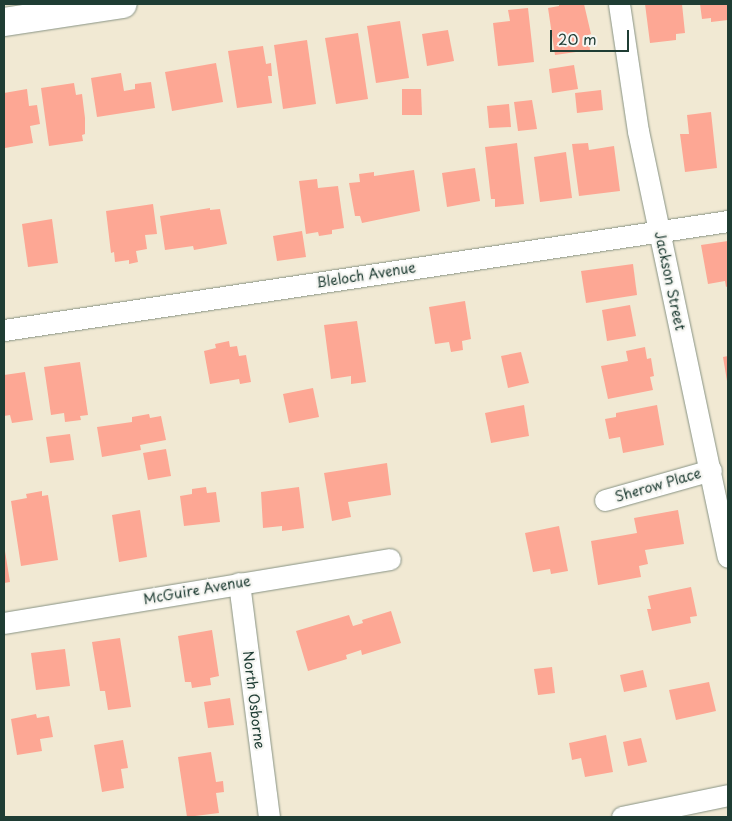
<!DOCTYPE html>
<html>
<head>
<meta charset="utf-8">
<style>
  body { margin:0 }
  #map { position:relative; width:732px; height:821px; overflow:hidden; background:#f1e9d3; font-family:"Playpen Sans",sans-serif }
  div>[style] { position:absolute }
  .building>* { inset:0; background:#fda794 }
  .roads { filter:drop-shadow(0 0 1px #889384) drop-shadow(0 0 1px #889384) }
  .street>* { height:21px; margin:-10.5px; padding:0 10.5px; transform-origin:10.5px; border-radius:10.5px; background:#fff }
  .secondary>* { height:28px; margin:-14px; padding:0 14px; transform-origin:14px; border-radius:14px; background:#fff }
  span { translate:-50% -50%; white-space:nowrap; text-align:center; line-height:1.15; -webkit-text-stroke:4.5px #f6f6f2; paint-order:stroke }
  .street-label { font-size:14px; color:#1f3d34 }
  .frame { position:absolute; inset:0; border:5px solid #1f3d34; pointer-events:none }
  .scale { position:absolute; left:550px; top:30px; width:79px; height:22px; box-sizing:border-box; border:2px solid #1f3d34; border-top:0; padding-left:6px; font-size:15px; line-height:18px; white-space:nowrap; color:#1f3d34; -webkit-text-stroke:4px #f6f6f2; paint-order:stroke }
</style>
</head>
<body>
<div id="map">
  <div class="building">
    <div style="clip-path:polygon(559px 4px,584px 4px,591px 34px,588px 35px,590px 50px,555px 55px,548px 8px,559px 6px)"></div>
    <div style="clip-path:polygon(645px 4px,682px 4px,685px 33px,676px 34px,676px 40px,650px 43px)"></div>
    <div style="clip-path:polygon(700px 4px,728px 4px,728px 20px,711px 22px,711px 18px,702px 19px)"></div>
    <div style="clip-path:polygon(528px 8px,534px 62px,498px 66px,493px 23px,510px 21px,508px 10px)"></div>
    <div style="clip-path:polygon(400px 21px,409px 78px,376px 83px,367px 26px)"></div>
    <div style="clip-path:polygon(448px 30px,454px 61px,427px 66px,422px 34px)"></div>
    <div style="clip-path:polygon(358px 33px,368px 99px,336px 104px,325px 38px)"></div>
    <div style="clip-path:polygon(307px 40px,316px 104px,283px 109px,274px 45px)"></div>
    <div style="clip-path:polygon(263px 46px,266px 64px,271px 63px,272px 76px,268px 76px,272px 103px,237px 108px,228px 51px)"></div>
    <div style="clip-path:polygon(216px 63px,223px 102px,172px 111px,165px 72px)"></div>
    <div style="clip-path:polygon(574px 65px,578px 89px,552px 93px,549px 69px)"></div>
    <div style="clip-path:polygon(121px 73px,124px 91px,135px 89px,135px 84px,151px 82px,155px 108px,97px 117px,91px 78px)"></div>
    <div style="clip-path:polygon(74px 83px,76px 95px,82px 94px,85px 118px,85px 134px,82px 135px,83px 141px,49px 146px,41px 88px)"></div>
    <div style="clip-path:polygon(27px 89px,29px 106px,37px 105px,40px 124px,30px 126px,33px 143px,5px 148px,4px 93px)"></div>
    <div style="clip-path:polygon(402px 89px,421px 89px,422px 115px,402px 115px)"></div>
    <div style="clip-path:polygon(601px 90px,603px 110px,577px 113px,575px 93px)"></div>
    <div style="clip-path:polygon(532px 100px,537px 129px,518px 131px,514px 102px)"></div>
    <div style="clip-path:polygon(509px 104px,511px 127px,489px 128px,487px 106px)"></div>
    <div style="clip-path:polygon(711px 112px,717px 168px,685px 172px,680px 134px,689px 134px,687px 115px)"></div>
    <div style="clip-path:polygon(517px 143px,524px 204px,495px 207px,495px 199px,491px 199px,485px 147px)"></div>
    <div style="clip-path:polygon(588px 143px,589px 150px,614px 146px,620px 191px,579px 196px,572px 144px)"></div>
    <div style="clip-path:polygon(566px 152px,572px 198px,540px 202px,534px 157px)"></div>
    <div style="clip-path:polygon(475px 168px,480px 201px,447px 207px,442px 173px)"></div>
    <div style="clip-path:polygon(414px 170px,420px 211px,362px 223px,360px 216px,355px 216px,349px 183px,360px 182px,359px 174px,374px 172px,374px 176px)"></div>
    <div style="clip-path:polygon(317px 179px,318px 188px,338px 186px,344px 228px,332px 230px,332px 234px,319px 236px,318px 232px,306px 234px,299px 181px)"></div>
    <div style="clip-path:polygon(153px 204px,157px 234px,145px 235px,147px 249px,136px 251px,138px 262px,129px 264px,129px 260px,115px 262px,114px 252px,111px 253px,106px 211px)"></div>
    <div style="clip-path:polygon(210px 208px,210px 210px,220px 209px,227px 244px,194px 250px,193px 246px,165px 250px,160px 216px)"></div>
    <div style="clip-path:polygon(52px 219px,58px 263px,28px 267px,22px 224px)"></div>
    <div style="clip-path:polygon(302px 231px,306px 257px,277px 261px,273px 236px)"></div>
    <div style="clip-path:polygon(728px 241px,728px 286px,726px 287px,725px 281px,708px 284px,701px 245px)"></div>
    <div style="clip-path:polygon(633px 264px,637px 295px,586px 303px,581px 271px)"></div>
    <div style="clip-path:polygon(465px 301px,471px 339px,462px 341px,463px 350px,451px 352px,449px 342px,435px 344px,429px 307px)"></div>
    <div style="clip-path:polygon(630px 305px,636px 336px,607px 341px,602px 310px)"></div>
    <div style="clip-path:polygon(357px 321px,366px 382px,351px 384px,351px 376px,331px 379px,324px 325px)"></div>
    <div style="clip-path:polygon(229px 341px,230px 347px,237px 346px,239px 356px,246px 355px,251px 382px,240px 384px,239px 379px,210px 384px,204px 351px,216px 348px,215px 344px)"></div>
    <div style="clip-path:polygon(645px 347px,647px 359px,651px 358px,654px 376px,650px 377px,653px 390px,608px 399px,601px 366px,628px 361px,626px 351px)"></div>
    <div style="clip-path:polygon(521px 352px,529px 383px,508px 388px,501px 356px)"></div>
    <div style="clip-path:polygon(728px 356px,728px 381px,727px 381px,723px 357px)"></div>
    <div style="clip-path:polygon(80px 362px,88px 415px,80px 416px,81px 420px,65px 422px,64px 413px,51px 415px,44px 367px)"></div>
    <div style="clip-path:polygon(25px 372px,33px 420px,12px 423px,10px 415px,4px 416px,4px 375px)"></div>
    <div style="clip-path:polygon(313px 388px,319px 417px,289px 423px,283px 394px)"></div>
    <div style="clip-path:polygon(524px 405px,529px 436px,491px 443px,485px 413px)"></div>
    <div style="clip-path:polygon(657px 405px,664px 445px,623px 453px,620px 437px,609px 439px,605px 419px,616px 417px,616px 413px)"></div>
    <div style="clip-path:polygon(149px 414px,150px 418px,161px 416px,166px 440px,140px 445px,141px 450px,102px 457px,97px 427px,132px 422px,132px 417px)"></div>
    <div style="clip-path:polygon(70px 434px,74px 460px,50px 463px,46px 437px)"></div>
    <div style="clip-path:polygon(166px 449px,171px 476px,148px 480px,143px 453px)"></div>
    <div style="clip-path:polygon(387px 463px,391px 495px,348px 502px,351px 517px,332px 521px,324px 473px)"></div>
    <div style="clip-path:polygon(206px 487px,207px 493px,216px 492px,220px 522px,184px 526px,180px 496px,192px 494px,192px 489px)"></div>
    <div style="clip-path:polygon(299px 487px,304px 528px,282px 531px,282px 526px,263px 528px,261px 492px)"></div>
    <div style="clip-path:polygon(42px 491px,42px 496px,48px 495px,58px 560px,21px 566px,11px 501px,27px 498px,26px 494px)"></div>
    <div style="clip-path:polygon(140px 510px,147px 557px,119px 562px,112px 515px)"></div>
    <div style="clip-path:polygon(678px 510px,684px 544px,645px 550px,648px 564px,639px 566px,641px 577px,598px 585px,591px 541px,637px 533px,634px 518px)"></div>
    <div style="clip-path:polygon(559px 526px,568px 571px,551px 574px,550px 569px,533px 572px,525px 533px)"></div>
    <div style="clip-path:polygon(4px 545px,10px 582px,4px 583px)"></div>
    <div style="clip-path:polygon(691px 587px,697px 616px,690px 617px,691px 623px,652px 631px,647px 609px,651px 609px,648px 596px)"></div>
    <div style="clip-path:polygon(391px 611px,401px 643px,362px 655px,361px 650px,346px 655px,347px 659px,308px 671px,296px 631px,349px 615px,353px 626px,363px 623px,362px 620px)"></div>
    <div style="clip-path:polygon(212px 630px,219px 676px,210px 678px,211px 685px,192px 688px,191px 682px,185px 682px,178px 636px)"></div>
    <div style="clip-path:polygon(120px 638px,131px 707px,108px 710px,105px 691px,100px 691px,92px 642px)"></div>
    <div style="clip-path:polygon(65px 649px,70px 686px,36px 690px,31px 653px)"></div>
    <div style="clip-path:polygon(552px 667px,555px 693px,538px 695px,534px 669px)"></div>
    <div style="clip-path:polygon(643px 670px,647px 687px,624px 692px,620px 675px)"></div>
    <div style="clip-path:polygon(709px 682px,716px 711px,676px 720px,669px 690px)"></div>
    <div style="clip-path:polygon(230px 698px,234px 725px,208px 728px,204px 702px)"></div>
    <div style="clip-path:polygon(36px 714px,37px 718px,49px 716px,53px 737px,40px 739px,42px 751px,17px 755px,11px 719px)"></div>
    <div style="clip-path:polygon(606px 735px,613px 772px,585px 777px,581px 758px,572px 760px,569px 743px)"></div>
    <div style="clip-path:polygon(641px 738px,647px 762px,628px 766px,623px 742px)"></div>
    <div style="clip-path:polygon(123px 740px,128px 768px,121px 769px,124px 788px,102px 792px,94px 745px)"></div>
    <div style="clip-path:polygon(211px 752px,216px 782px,223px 781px,224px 792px,216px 793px,219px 813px,187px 817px,178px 757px)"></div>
  </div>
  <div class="roads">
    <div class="street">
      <div style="left:619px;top:4px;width:128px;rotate:81.5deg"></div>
      <div style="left:638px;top:131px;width:435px;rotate:78.1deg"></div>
      <div style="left:4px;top:330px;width:732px;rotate:-8.56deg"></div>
      <div style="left:605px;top:500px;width:110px;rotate:-15.8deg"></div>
      <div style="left:239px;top:583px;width:236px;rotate:82.7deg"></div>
      <div style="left:4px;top:623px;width:391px;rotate:-9.4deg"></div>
      <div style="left:622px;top:817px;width:108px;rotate:-11.7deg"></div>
    </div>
    <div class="secondary">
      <div style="left:4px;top:22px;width:120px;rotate:-8.6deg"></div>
    </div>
  </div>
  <div class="street-label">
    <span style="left:366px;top:275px;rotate:-9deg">Bleloch Avenue</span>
    <span style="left:670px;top:281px;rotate:78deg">Jackson Street</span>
    <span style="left:658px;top:485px;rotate:-16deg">Sherow Place</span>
    <span style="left:197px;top:590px;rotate:-10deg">McGuire Avenue</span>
    <span style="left:254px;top:700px;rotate:83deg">North Osborne</span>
  </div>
  <div class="frame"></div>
  <div class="scale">20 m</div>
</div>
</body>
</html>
